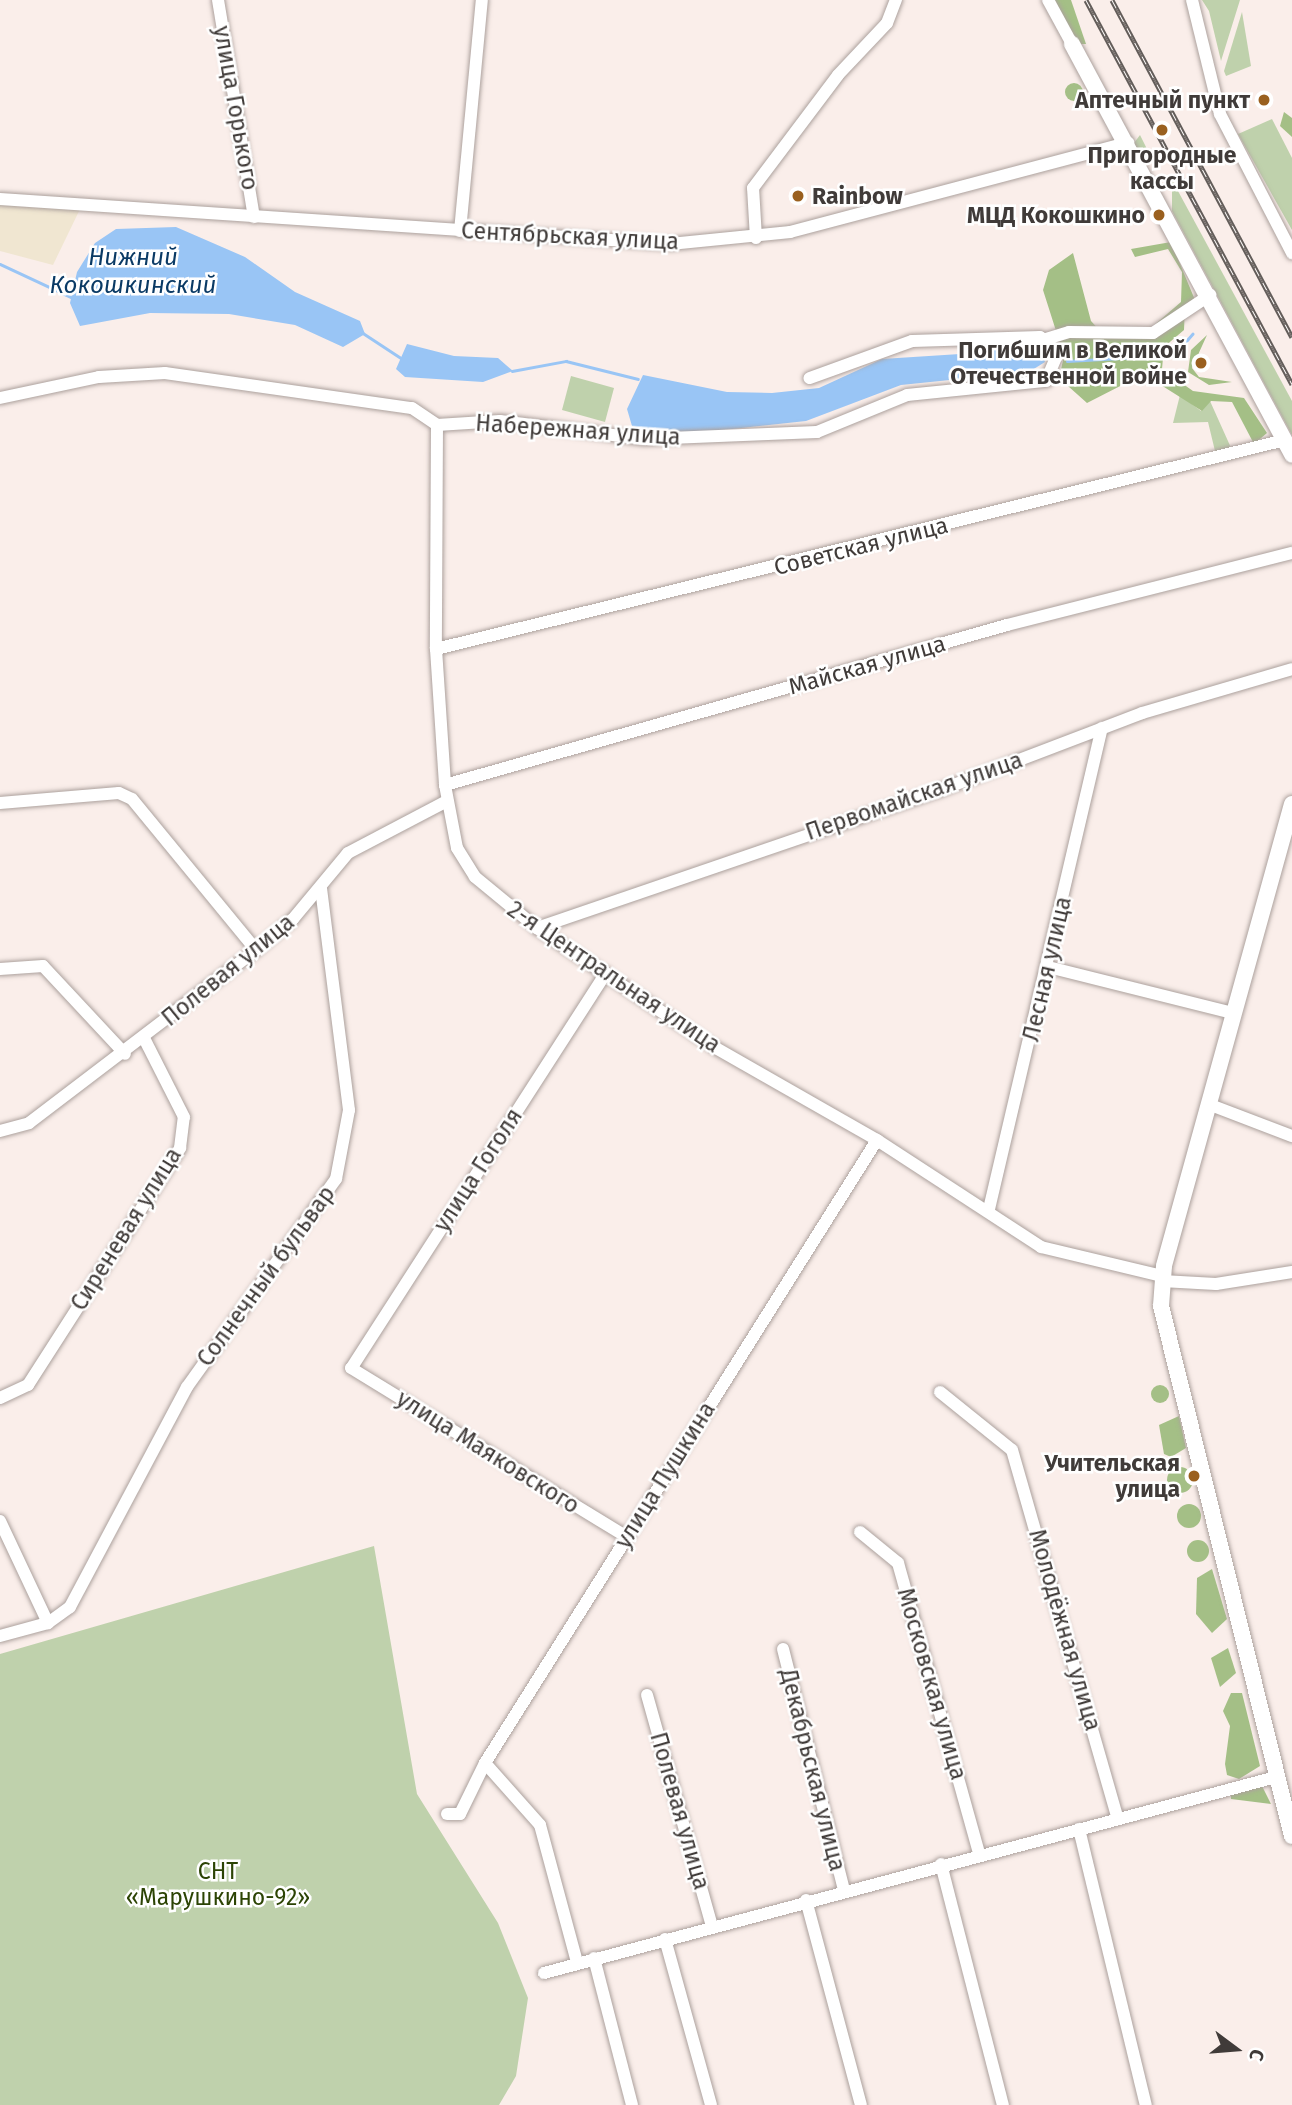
<!DOCTYPE html>
<html>
<head>
<meta charset="utf-8">
<style>
  body { margin:0 }
  #map { position:relative; width:1292px; height:2105px; overflow:hidden; background:#faeeea; font-family:"Fira Sans",sans-serif }
  div>[style] { position:absolute }
  .industrial>* { inset:0; background:#f0e6d1 }
  .green>* { inset:0; background:#bfd1ac }
  .forest>* { inset:0; background:#a4bf86 }
  .round { border-radius:50% }
  .water>* { inset:0; background:#99c5f5 }
  .stream>* { height:2.5px; margin:-1.25px; padding:0 1.25px; transform-origin:1.25px; border-radius:1.25px; background:#99c5f5 }
  .roads { filter:drop-shadow(0 0 2px #aca19d) drop-shadow(0 0 2px #aca19d) }
  .street>* { height:12px; margin:-6px; padding:0 6px; transform-origin:6px; border-radius:6px; background:#fff }
  .secondary>* { height:16px; margin:-8px; padding:0 8px; transform-origin:8px; border-radius:8px; background:#fff }
  .rail>* { height:5px; margin-top:-2.5px; transform-origin:0; background:repeating-linear-gradient(90deg,#fff 0 8px,#635d5a 0 16px); box-sizing:border-box; border-block:2px solid #635d5a }
  .dots>* { width:19px; height:19px; translate:-50% -50%; box-sizing:border-box; border:4px solid #fff; border-radius:50% }
  span { translate:-50% -50%; white-space:nowrap; text-align:center; line-height:1.15; -webkit-text-stroke:5px #fff; paint-order:stroke }
  .poi-label { font-size:23px; color:#403b39; font-weight:700 }
  .right { translate:-100% -50%; text-align:right }
  .left { translate:0 -50%; text-align:left }
  .street-label { font-size:23px; color:#403b39 }
  .park-label { font-size:23px; color:#2c4404 }
  .water-label { font-size:24px; color:#0a3a65; font-style:italic }
  .north { position:absolute; left:1201px; top:2014px; width:70px; height:70px; -webkit-text-stroke:5px #fff; paint-order:stroke; rotate:106deg; font-size:19px; font-weight:700; line-height:28px; text-align:center; color:#403b39 }
  .north::after { content:''; display:block; margin:auto; width:24px; height:32px; background:#403b39; clip-path:polygon(50% 0,100% 100%,50% 72%,0 100%) }
</style>
</head>
<body>
<div id="map">
  <div class="industrial">
    <div style="clip-path:polygon(0 203px,81px 207px,53px 265px,0 251px)"></div>
  </div>
  <div class="green">
    <div style="clip-path:polygon(1202px 0,1240px 0,1221px 61px,1209px 11px)"></div>
    <div style="clip-path:polygon(1242px 12px,1251px 66px,1226px 76px,1224px 71px)"></div>
    <div style="clip-path:polygon(1272px 119px,1292px 158px,1292px 230px,1238px 134px)"></div>
    <div style="clip-path:polygon(1140px 135px,1151px 157px,1142px 161px,1134px 143px)"></div>
    <div style="clip-path:polygon(1172px 180px,1292px 401px,1292px 435px,1172px 211px)"></div>
    <div style="clip-path:polygon(571px 376px,614px 388px,605px 422px,562px 410px)"></div>
    <div style="clip-path:polygon(1180px 395px,1201px 411px,1210px 401px,1232px 450px,1215px 451px,1208px 422px,1173px 423px)"></div>
    <div style="clip-path:polygon(374px 1546px,417px 1794px,498px 1923px,528px 1998px,516px 2076px,499px 2105px,0 2105px,0 1654px)"></div>
  </div>
  <div class="forest">
    <div style="clip-path:polygon(1054px 0,1071px 0,1086px 44px,1078px 44px)"></div>
    <div class="round" style="left:1065px;top:83px;width:18px;height:18px"></div>
    <div style="clip-path:polygon(1284px 112px,1292px 118px,1292px 137px,1280px 126px)"></div>
    <div style="clip-path:polygon(1171px 242px,1195px 300px,1185px 305px,1184px 330px,1164px 347px,1162px 369px,1193px 391px,1244px 398px,1267px 433px,1254px 444px,1232px 402px,1211px 401px,1202px 411px,1153px 380px,1130px 381px,1087px 403px,1059px 378px,1064px 356px,1043px 290px,1049px 270px,1073px 253px,1091px 321px,1101px 332px,1152px 327px,1181px 302px,1182px 272px,1168px 249px,1135px 257px,1131px 249px)"></div>
    <div style="clip-path:polygon(1207px 335px,1192px 368px,1199px 377px,1232px 382px,1209px 385px,1188px 372px,1191px 350px)"></div>
    <div class="round" style="left:1151px;top:1385px;width:18px;height:18px"></div>
    <div style="clip-path:polygon(1179px 1416px,1186px 1448px,1171px 1457px,1164px 1454px,1159px 1425px)"></div>
    <div class="round" style="left:1167px;top:1467px;width:26px;height:26px"></div>
    <div class="round" style="left:1177px;top:1504px;width:24px;height:24px"></div>
    <div class="round" style="left:1187px;top:1540px;width:22px;height:22px"></div>
    <div style="clip-path:polygon(1212px 1569px,1227px 1619px,1212px 1633px,1196px 1614px,1197px 1578px)"></div>
    <div style="clip-path:polygon(1228px 1648px,1236px 1673px,1220px 1687px,1211px 1658px)"></div>
    <div style="clip-path:polygon(1231px 1693px,1242px 1693px,1260px 1766px,1239px 1779px,1227px 1775px,1225px 1764px,1230px 1726px,1223px 1711px)"></div>
    <div style="clip-path:polygon(1262px 1786px,1271px 1804px,1231px 1799px,1231px 1794px)"></div>
  </div>
  <div class="water">
    <div style="clip-path:polygon(176px 227px,245px 257px,295px 292px,360px 321px,365px 334px,343px 347px,295px 325px,229px 314px,150px 313px,80px 326px,70px 303px,77px 272px,95px 243px,116px 229px)"></div>
    <div style="clip-path:polygon(1001px 342px,1042px 351px,1045px 362px,1029px 372px,901px 385px,806px 421px,696px 433px,650px 430px,632px 426px,627px 409px,643px 375px,727px 392px,772px 393px,819px 388px,882px 359px,960px 354px)"></div>
    <div style="clip-path:polygon(407px 344px,454px 356px,498px 358px,513px 371px,483px 382px,405px 377px,396px 369px)"></div>
  </div>
  <div class="stream">
    <div style="left:0;top:264px;width:78px;rotate:24.9deg"></div>
    <div style="left:363px;top:333px;width:45px;rotate:33.3deg"></div>
    <div style="left:1067px;top:361px;width:107px;rotate:-3.2deg"></div>
    <div style="left:1174px;top:355px;width:28px;rotate:-49deg"></div>
    <div style="left:512px;top:371px;width:55px;rotate:-10.5deg"></div>
    <div style="left:566px;top:361px;width:74px;rotate:14deg"></div>
  </div>
  <div class="roads">
    <div class="street">
      <div style="left:218px;top:0;width:220px;rotate:80.6deg"></div>
      <div style="left:1048px;top:0;width:50px;rotate:61.4deg"></div>
      <div style="left:1192px;top:0;width:117px;rotate:76.2deg"></div>
      <div style="left:1220px;top:114px;width:157px;rotate:62.6deg"></div>
      <div style="left:0;top:199px;width:672px;rotate:3.84deg"></div>
      <div style="left:670px;top:244px;width:121px;rotate:-5.7deg"></div>
      <div style="left:790px;top:232px;width:350px;rotate:-14.8deg"></div>
      <div style="left:460px;top:231px;width:232px;rotate:-84.6deg"></div>
      <div style="left:756px;top:238px;width:50px;rotate:-93.4deg"></div>
      <div style="left:753px;top:188px;width:141px;rotate:-53deg"></div>
      <div style="left:838px;top:75px;width:71px;rotate:-46.7deg"></div>
      <div style="left:887px;top:23px;width:25px;rotate:-69deg"></div>
      <div style="left:1046px;top:339px;width:24px;rotate:-17deg"></div>
      <div style="left:1069px;top:332px;width:84px;rotate:0.7deg"></div>
      <div style="left:1153px;top:333px;width:69px;rotate:-33.7deg"></div>
      <div style="left:0;top:398px;width:101px;rotate:-12deg"></div>
      <div style="left:99px;top:377px;width:66px;rotate:-3.5deg"></div>
      <div style="left:165px;top:373px;width:249px;rotate:8.1deg"></div>
      <div style="left:412px;top:408px;width:30px;rotate:34deg"></div>
      <div style="left:437px;top:425px;width:224px;rotate:90.3deg"></div>
      <div style="left:436px;top:649px;width:136px;rotate:86.2deg"></div>
      <div style="left:445px;top:785px;width:64px;rotate:79.2deg"></div>
      <div style="left:457px;top:848px;width:34px;rotate:58deg"></div>
      <div style="left:475px;top:877px;width:80px;rotate:39.4deg"></div>
      <div style="left:537px;top:928px;width:213px;rotate:33.9deg"></div>
      <div style="left:714px;top:1047px;width:188px;rotate:29.7deg"></div>
      <div style="left:877px;top:1140px;width:196px;rotate:33.1deg"></div>
      <div style="left:1041px;top:1247px;width:124px;rotate:13.5deg"></div>
      <div style="left:437px;top:425px;width:63px;rotate:-3.6deg"></div>
      <div style="left:500px;top:421px;width:146px;rotate:7.1deg"></div>
      <div style="left:645px;top:439px;width:172px;rotate:-2.3deg"></div>
      <div style="left:817px;top:432px;width:97px;rotate:-22.3deg"></div>
      <div style="left:907px;top:395px;width:140px;rotate:-5.8deg"></div>
      <div style="left:1046px;top:381px;width:30px;rotate:-67deg"></div>
      <div style="left:1058px;top:353px;width:24px;rotate:-138deg"></div>
      <div style="left:1040px;top:337px;width:128px;rotate:178.2deg"></div>
      <div style="left:912px;top:341px;width:109px;rotate:160.1deg"></div>
      <div style="left:436px;top:649px;width:874px;rotate:-13.83deg"></div>
      <div style="left:445px;top:785px;width:584px;rotate:-15.89deg"></div>
      <div style="left:1007px;top:625px;width:294px;rotate:-14.2deg"></div>
      <div style="left:0;top:803px;width:119px;rotate:-4.8deg"></div>
      <div style="left:119px;top:793px;width:14px;rotate:25deg"></div>
      <div style="left:132px;top:799px;width:195px;rotate:50.6deg"></div>
      <div style="left:537px;top:928px;width:424px;rotate:-18.9deg"></div>
      <div style="left:938px;top:791px;width:218px;rotate:-20.9deg"></div>
      <div style="left:1142px;top:713px;width:156px;rotate:-16.3deg"></div>
      <div style="left:1048px;top:967px;width:191px;rotate:14deg"></div>
      <div style="left:0;top:969px;width:43px;rotate:-4deg"></div>
      <div style="left:43px;top:966px;width:120px;rotate:47deg"></div>
      <div style="left:606px;top:973px;width:470px;rotate:122.8deg"></div>
      <div style="left:351px;top:1368px;width:321px;rotate:31.5deg"></div>
      <div style="left:1208px;top:1104px;width:90px;rotate:20.9deg"></div>
      <div style="left:0;top:1131px;width:30px;rotate:-15deg"></div>
      <div style="left:29px;top:1123px;width:285px;rotate:-37.3deg"></div>
      <div style="left:256px;top:950px;width:48px;rotate:-40deg"></div>
      <div style="left:293px;top:919px;width:86px;rotate:-50.2deg"></div>
      <div style="left:348px;top:853px;width:112px;rotate:-27.7deg"></div>
      <div style="left:989px;top:1209px;width:494px;rotate:-76.8deg"></div>
      <div style="left:1162px;top:1281px;width:54px;rotate:3.2deg"></div>
      <div style="left:1216px;top:1284px;width:77px;rotate:-9deg"></div>
      <div style="left:940px;top:1392px;width:92px;rotate:38.9deg"></div>
      <div style="left:1012px;top:1450px;width:384px;rotate:74deg"></div>
      <div style="left:0;top:1398px;width:31px;rotate:-25deg"></div>
      <div style="left:28px;top:1385px;width:282px;rotate:-57.3deg"></div>
      <div style="left:180px;top:1148px;width:31px;rotate:-83deg"></div>
      <div style="left:184px;top:1117px;width:89px;rotate:-116.9deg"></div>
      <div style="left:0;top:1521px;width:113px;rotate:64.8deg"></div>
      <div style="left:860px;top:1532px;width:49px;rotate:39.2deg"></div>
      <div style="left:898px;top:1563px;width:301px;rotate:74.4deg"></div>
      <div style="left:0;top:1636px;width:50px;rotate:-15.2deg"></div>
      <div style="left:48px;top:1623px;width:27px;rotate:-36deg"></div>
      <div style="left:70px;top:1607px;width:249px;rotate:-62deg"></div>
      <div style="left:187px;top:1387px;width:256px;rotate:-54.4deg"></div>
      <div style="left:336px;top:1179px;width:70px;rotate:-79.3deg"></div>
      <div style="left:349px;top:1110px;width:223px;rotate:-97.2deg"></div>
      <div style="left:783px;top:1649px;width:249px;rotate:75.8deg"></div>
      <div style="left:647px;top:1695px;width:240px;rotate:74.3deg"></div>
      <div style="left:485px;top:1763px;width:83px;rotate:48.4deg"></div>
      <div style="left:540px;top:1825px;width:142px;rotate:74.9deg"></div>
      <div style="left:447px;top:1814px;width:13px"></div>
      <div style="left:460px;top:1814px;width:57px;rotate:-63.9deg"></div>
      <div style="left:485px;top:1763px;width:736px;rotate:-57.82deg"></div>
      <div style="left:1079px;top:1829px;width:284px;rotate:76.4deg"></div>
      <div style="left:941px;top:1864px;width:249px;rotate:75.6deg"></div>
      <div style="left:806px;top:1900px;width:212px;rotate:75deg"></div>
      <div style="left:665px;top:1939px;width:172px;rotate:74.5deg"></div>
      <div style="left:594px;top:1958px;width:152px;rotate:75.5deg"></div>
      <div style="left:544px;top:1973px;width:758px;rotate:-14.99deg"></div>
    </div>
    <div class="secondary">
      <div style="left:1072px;top:44px;width:466px;rotate:61.8deg"></div>
      <div style="left:1292px;top:804px;width:479px;rotate:105.5deg"></div>
      <div style="left:1164px;top:1266px;width:40px;rotate:94.3deg"></div>
      <div style="left:1161px;top:1306px;width:546px;rotate:76.12deg"></div>
    </div>
  </div>
  <div class="rail">
    <div style="left:1086px;top:0;width:436px;rotate:61.8deg"></div>
    <div style="left:1112px;top:0;width:382px;rotate:61.9deg"></div>
  </div>
  <div class="dots">
    <div style="left:1264px;top:100px;background:#9a601f"></div>
    <div style="left:1162px;top:130px;background:#9a601f"></div>
    <div style="left:798px;top:196px;background:#9a601f"></div>
    <div style="left:1159px;top:215px;background:#9a601f"></div>
    <div style="left:1201px;top:363px;background:#9a601f"></div>
    <div style="left:1194px;top:1476px;background:#9a601f"></div>
  </div>
  <div class="poi-label">
    <span class="right" style="left:1250px;top:100px">Аптечный пункт</span>
    <span style="left:1162px;top:168px">Пригородные<br>кассы</span>
    <span class="left" style="left:812px;top:196px">Rainbow</span>
    <span class="right" style="left:1145px;top:215px">МЦД Кокошкино</span>
    <span class="right" style="left:1187px;top:363px">Погибшим в Великой<br>Отечественной войне</span>
    <span class="right" style="left:1180px;top:1476px">Учительская<br>улица</span>
  </div>
  <div class="street-label">
    <span style="left:236px;top:108px;rotate:80deg">улица Горького</span>
    <span style="left:570px;top:236px;rotate:3deg">Сентябрьская улица</span>
    <span style="left:578px;top:430px;rotate:4deg">Набережная улица</span>
    <span style="left:861px;top:546px;rotate:-14deg">Советская улица</span>
    <span style="left:867px;top:665px;rotate:-16deg">Майская улица</span>
    <span style="left:914px;top:796px;rotate:-19deg">Первомайская улица</span>
    <span style="left:1047px;top:969px;rotate:-77deg">Лесная улица</span>
    <span style="left:228px;top:970px;rotate:-39deg">Полевая улица</span>
    <span style="left:614px;top:977px;rotate:34deg">2-я Центральная улица</span>
    <span style="left:478px;top:1170px;rotate:-57deg">улица Гоголя</span>
    <span style="left:126px;top:1229px;rotate:-58deg">Сиреневая улица</span>
    <span style="left:266px;top:1276px;rotate:-54deg">Солнечный бульвар</span>
    <span style="left:488px;top:1452px;rotate:32deg">улица Маяковского</span>
    <span style="left:665px;top:1475px;rotate:-58deg">улица Пушкина</span>
    <span style="left:1065px;top:1630px;rotate:74deg">Молодёжная улица</span>
    <span style="left:932px;top:1684px;rotate:74deg">Московская улица</span>
    <span style="left:813px;top:1770px;rotate:76deg">Декабрьская улица</span>
    <span style="left:680px;top:1811px;rotate:74deg">Полевая улица</span>
  </div>
  <div class="park-label">
    <span style="left:218px;top:1884px">СНТ<br>«Марушкино-92»</span>
  </div>
  <div class="water-label">
    <span style="left:133px;top:272px">Нижний<br>Кокошкинский</span>
  </div>
  <div class="north">С</div>
</div>
</body>
</html>
